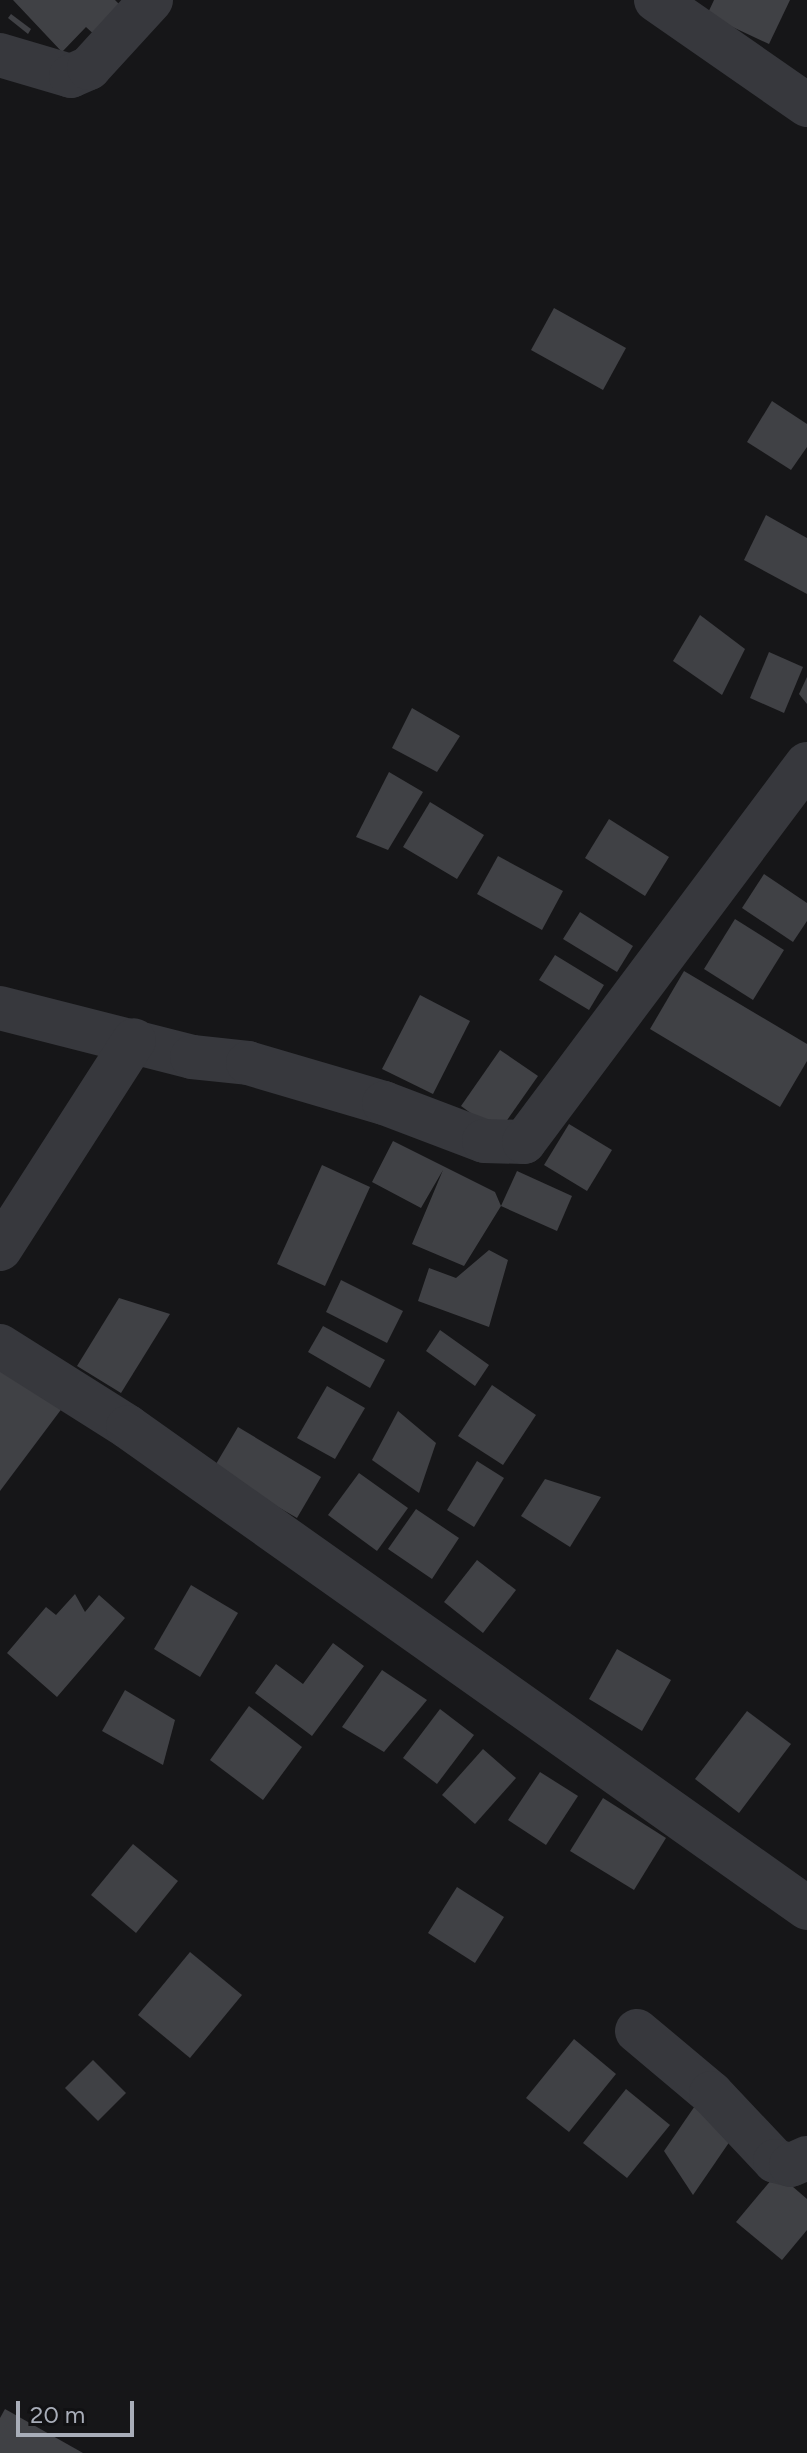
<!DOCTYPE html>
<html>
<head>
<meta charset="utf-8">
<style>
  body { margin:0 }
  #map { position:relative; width:807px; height:2453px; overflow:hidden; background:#161618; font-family:Figtree,sans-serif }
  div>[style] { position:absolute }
  .building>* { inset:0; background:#404145 }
  .minor>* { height:44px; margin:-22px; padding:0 22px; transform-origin:22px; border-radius:22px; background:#37383d }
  span { translate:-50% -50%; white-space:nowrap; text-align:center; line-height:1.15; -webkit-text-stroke:6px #111113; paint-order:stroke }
  .scale { position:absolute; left:16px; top:2401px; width:118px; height:36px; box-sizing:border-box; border:4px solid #a8adb8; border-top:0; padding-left:10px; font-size:24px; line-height:28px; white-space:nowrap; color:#a8adb8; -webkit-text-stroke:6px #111113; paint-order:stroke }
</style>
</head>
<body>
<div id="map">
  <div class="building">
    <div style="clip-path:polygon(13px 0,115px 0,125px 10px,98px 38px,86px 27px,62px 52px)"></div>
    <div style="clip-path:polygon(714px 0,790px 0,769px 44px,707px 15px)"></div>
    <div style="clip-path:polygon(11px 14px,31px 29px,28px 34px,8px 18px)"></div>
    <div style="clip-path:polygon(554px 308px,626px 348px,603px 390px,531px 350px)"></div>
    <div style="clip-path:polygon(772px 401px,807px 424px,807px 447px,791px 470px,747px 442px)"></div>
    <div style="clip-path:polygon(766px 515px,807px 538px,807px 594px,744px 560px)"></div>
    <div style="clip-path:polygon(700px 615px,745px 649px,722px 695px,673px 661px)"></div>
    <div style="clip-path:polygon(769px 652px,803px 667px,784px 713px,750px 698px)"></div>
    <div style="clip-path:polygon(807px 677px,807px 704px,799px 694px)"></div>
    <div style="clip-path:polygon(412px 708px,460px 736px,437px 772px,392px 748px)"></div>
    <div style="clip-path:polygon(389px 772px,423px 792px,388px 850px,356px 837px)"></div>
    <div style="clip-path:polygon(430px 802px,484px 835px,457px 879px,403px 847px)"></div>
    <div style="clip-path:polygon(609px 819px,669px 857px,645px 896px,585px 858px)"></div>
    <div style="clip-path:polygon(498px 856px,563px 891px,542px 930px,477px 894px)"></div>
    <div style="clip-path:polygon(764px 874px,807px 903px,807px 921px,793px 942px,742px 908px)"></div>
    <div style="clip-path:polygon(580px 912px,633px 946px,617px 972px,563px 939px)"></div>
    <div style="clip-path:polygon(735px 919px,784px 950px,753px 1000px,704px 969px)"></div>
    <div style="clip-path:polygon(555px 955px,604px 985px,589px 1010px,539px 980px)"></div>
    <div style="clip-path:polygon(684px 971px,807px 1044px,807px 1061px,780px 1107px,650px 1029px)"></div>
    <div style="clip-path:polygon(420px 995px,470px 1021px,433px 1094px,382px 1069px)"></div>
    <div style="clip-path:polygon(500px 1050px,538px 1076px,498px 1133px,461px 1106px)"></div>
    <div style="clip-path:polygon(569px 1124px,612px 1150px,587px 1191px,544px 1165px)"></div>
    <div style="clip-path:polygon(393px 1141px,495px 1192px,501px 1206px,464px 1266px,412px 1244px,443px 1170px,421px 1208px,372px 1182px)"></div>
    <div style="clip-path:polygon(322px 1165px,370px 1187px,325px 1286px,277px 1264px)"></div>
    <div style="clip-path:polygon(517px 1171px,572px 1196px,557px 1231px,501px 1206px)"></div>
    <div style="clip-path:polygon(489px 1250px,508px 1260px,489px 1327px,418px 1301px,429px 1268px,456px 1278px)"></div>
    <div style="clip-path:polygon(341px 1280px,403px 1311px,387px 1343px,326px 1312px)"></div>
    <div style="clip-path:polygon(119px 1298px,170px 1314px,121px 1393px,77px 1366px)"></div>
    <div style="clip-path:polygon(323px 1326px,385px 1360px,370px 1388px,308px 1352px)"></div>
    <div style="clip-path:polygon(440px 1330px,489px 1365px,475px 1386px,426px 1351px)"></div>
    <div style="clip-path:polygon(0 1359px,63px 1407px,0 1491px)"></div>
    <div style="clip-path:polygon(492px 1385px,536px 1415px,503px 1465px,458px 1436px)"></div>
    <div style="clip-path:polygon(327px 1386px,365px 1408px,335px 1459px,297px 1438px)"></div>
    <div style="clip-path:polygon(398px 1411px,436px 1443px,419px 1493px,372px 1460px)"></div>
    <div style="clip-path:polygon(238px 1427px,321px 1477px,297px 1518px,213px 1469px)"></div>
    <div style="clip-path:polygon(477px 1461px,504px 1478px,474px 1527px,447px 1510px)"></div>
    <div style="clip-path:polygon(359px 1473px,408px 1508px,377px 1551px,328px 1515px)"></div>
    <div style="clip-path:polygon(545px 1479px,601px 1497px,570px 1547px,521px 1516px)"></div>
    <div style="clip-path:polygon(416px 1509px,459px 1538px,432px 1579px,388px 1549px)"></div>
    <div style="clip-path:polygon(477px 1560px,516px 1590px,483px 1633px,444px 1602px)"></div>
    <div style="clip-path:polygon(191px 1585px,238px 1613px,200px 1677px,154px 1649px)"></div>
    <div style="clip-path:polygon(75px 1594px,85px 1612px,99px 1595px,125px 1618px,57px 1697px,7px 1653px,46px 1607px,56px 1615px)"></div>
    <div style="clip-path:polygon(333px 1643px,364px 1666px,312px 1736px,255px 1693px,276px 1664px,303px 1684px)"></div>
    <div style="clip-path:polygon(617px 1649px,671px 1680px,642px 1731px,589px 1699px)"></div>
    <div style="clip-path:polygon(382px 1670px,427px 1700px,384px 1752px,342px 1727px)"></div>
    <div style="clip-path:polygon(125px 1690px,175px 1720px,163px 1765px,102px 1731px)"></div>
    <div style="clip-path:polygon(249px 1706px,302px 1747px,263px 1800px,210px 1760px)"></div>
    <div style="clip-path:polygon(440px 1709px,474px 1735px,437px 1784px,403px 1758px)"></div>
    <div style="clip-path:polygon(747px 1711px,791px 1744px,739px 1813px,695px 1779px)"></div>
    <div style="clip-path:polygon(483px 1749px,516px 1778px,475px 1824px,442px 1795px)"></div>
    <div style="clip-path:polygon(540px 1772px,578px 1796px,546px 1845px,508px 1820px)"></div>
    <div style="clip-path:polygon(603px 1798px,666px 1838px,634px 1890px,570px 1851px)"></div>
    <div style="clip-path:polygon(133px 1844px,178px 1881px,136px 1933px,91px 1895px)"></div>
    <div style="clip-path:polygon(457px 1887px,504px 1917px,475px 1963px,428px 1933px)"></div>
    <div style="clip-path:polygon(190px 1952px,242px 1995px,190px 2058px,138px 2015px)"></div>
    <div style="clip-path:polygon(574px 2039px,616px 2074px,569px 2132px,526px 2098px)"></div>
    <div style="clip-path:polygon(93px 2060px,126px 2093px,98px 2121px,65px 2088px)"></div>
    <div style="clip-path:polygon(626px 2089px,670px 2125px,627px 2178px,583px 2143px)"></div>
    <div style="clip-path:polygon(699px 2100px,739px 2128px,693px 2195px,664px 2151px)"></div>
    <div style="clip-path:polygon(777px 2173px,807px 2199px,807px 2230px,782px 2260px,736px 2222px)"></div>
    <div style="clip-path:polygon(5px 2409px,83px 2453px,0 2453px,0 2418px)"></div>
  </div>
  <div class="minor">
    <div style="left:656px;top:0;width:184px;rotate:34.8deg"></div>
    <div style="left:0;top:55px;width:74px;rotate:16.5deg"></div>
    <div style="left:71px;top:76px;width:20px;rotate:-24deg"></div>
    <div style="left:89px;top:68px;width:92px;rotate:-47.6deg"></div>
    <div style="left:0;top:1008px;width:198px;rotate:14.3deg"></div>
    <div style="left:192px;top:1057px;width:56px;rotate:6.1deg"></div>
    <div style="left:248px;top:1063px;width:142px;rotate:16.4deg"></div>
    <div style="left:384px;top:1103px;width:107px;rotate:20.8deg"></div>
    <div style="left:484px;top:1141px;width:40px;rotate:1.4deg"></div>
    <div style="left:524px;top:1142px;width:472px;rotate:-53.2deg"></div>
    <div style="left:0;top:1249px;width:248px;rotate:-57.3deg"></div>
    <div style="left:0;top:1346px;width:151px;rotate:32.3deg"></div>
    <div style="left:128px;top:1427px;width:832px;rotate:35.31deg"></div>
    <div style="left:637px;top:2031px;width:97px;rotate:40deg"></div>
    <div style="left:711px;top:2093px;width:93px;rotate:46.7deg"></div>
    <div style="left:775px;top:2161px;width:16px;rotate:14deg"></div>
    <div style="left:791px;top:2165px;width:17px;rotate:-24deg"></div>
  </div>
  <div class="scale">20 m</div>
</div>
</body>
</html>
